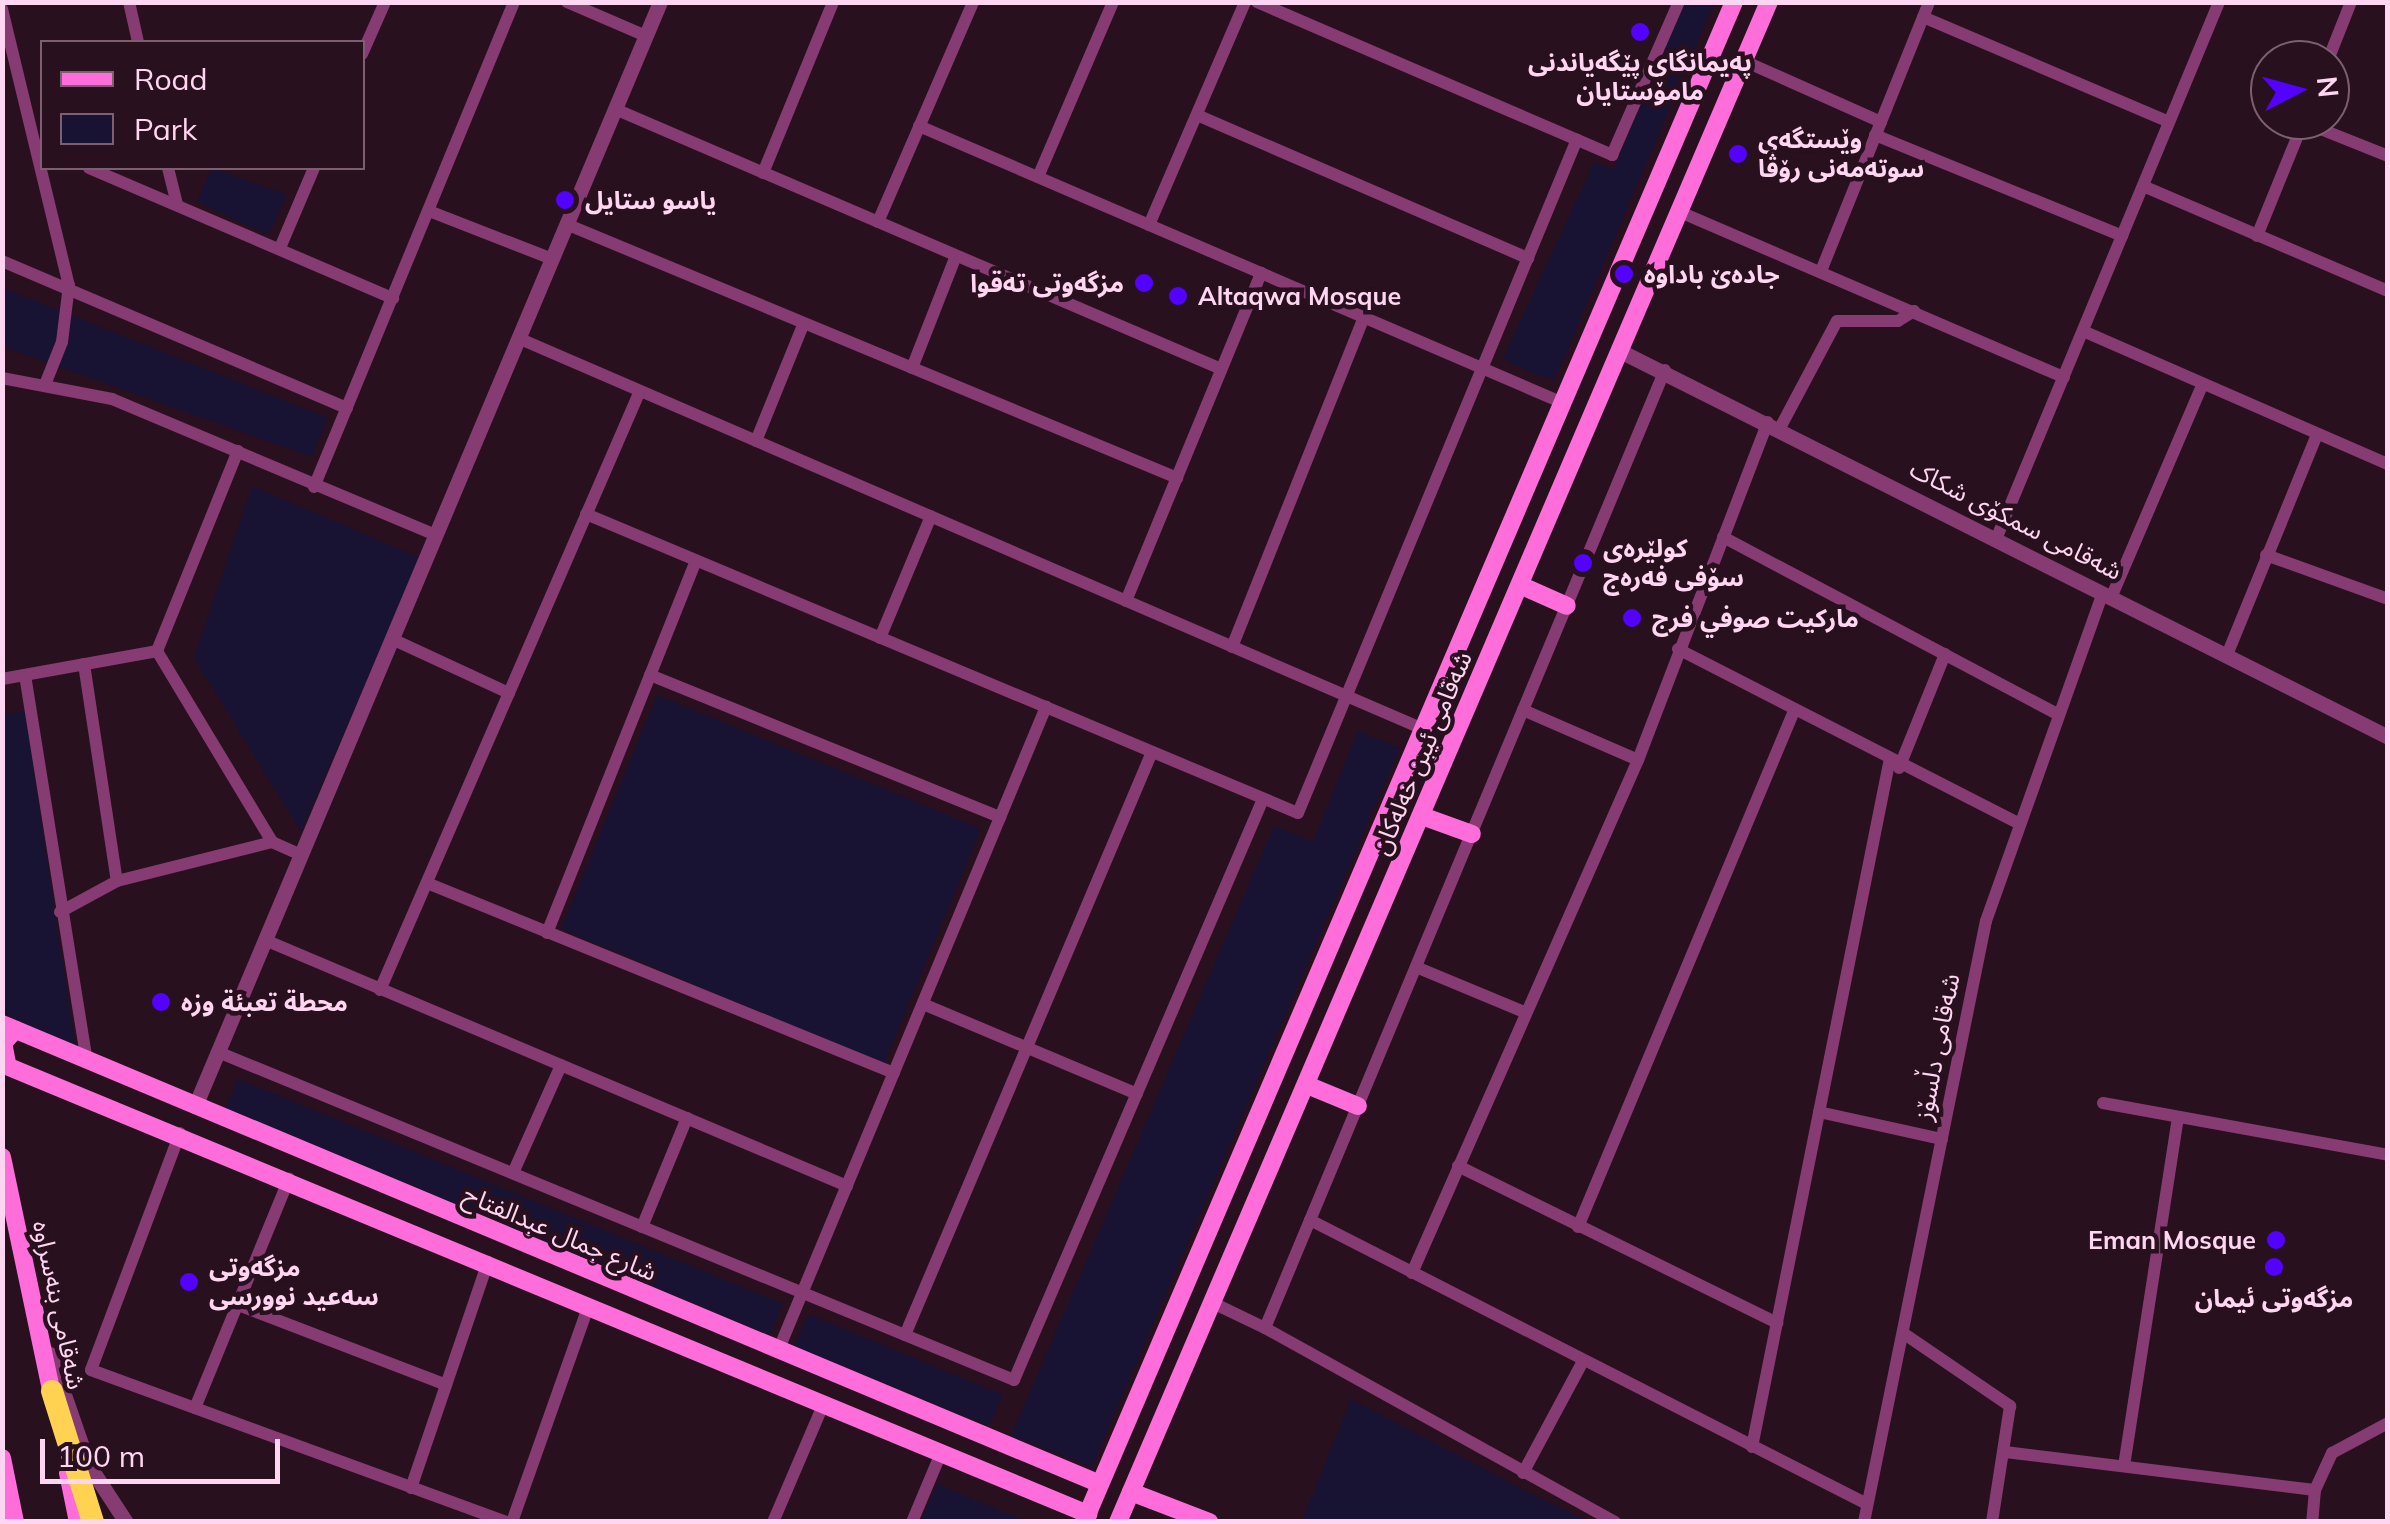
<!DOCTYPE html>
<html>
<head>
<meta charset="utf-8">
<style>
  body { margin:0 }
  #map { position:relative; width:2390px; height:1524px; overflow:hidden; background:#28101e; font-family:Mulish,"Noto Sans Arabic",sans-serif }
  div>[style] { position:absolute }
  .green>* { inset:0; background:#181332 }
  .minor>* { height:12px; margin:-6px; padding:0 6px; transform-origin:6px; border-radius:6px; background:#873b73 }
  .tertiary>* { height:15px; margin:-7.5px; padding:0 7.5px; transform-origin:7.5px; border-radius:7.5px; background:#873b73 }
  .secondary>* { height:18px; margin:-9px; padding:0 9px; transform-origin:9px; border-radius:9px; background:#ff6ddb }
  .motorway>* { height:22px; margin:-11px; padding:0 11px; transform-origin:11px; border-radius:11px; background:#ffd351 }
  .dots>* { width:28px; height:28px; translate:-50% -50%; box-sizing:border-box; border:5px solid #28101e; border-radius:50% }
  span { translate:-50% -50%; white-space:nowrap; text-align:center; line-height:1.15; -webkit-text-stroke:9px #28101e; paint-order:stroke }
  .poi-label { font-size:25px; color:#ffd6f1; font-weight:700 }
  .left { translate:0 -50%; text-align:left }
  .right { translate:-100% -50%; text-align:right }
  .street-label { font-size:25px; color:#ffd6f1 }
  .frame { position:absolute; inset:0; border:5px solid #ffd6f1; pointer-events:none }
  .legend { position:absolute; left:40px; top:40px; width:325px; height:130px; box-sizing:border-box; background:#28101e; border:2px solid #7e5f72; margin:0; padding:12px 18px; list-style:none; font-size:30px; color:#ffd6f1 }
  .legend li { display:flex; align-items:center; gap:20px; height:50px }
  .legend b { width:50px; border:2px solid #7e5f72 }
  .north { position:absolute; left:2250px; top:40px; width:100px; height:100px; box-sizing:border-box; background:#28101e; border:2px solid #7e5f72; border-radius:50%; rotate:84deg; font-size:28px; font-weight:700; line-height:40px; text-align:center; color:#ffd6f1 }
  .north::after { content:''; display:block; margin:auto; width:35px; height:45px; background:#5402ff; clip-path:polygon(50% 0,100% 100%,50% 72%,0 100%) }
  .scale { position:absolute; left:40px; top:1439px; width:240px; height:45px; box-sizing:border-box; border:5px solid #ffd6f1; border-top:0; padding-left:12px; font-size:30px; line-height:35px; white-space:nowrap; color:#ffd6f1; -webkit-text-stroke:8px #28101e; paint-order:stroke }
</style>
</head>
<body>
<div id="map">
  <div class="green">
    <div style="clip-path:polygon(1684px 3px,1714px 3px,1555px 379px,1539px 376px,1503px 359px,1594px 162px,1613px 170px)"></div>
    <div style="clip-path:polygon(212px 168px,287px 195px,268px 235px,197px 202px)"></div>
    <div style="clip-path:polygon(3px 288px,328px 418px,312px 457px,3px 347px)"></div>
    <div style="clip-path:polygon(252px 486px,420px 558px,301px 832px,194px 658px)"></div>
    <div style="clip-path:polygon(657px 695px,981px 829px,884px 1064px,561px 929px)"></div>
    <div style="clip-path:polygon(25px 711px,76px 1051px,3px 1012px,2px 715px)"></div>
    <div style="clip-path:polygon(1358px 731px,1400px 748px,1092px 1467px,1011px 1436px,1274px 826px,1313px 842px)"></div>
    <div style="clip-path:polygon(238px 1079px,783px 1304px,770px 1335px,226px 1108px)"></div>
    <div style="clip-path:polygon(808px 1314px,1003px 1395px,989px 1426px,794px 1346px)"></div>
    <div style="clip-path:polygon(1351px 1399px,1533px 1495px,1588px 1521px,1302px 1521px)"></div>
    <div style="clip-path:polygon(937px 1484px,1026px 1521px,921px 1521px)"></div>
  </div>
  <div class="minor">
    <div style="left:129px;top:2px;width:41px;rotate:77.3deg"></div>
    <div style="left:567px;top:2px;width:86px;rotate:23.3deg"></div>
    <div style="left:1257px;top:2px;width:387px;rotate:23.3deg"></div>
    <div style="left:1612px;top:155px;width:167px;rotate:-66.4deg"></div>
    <div style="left:2px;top:9px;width:284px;rotate:76.4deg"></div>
    <div style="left:69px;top:285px;width:57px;rotate:97deg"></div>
    <div style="left:62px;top:342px;width:43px;rotate:111.8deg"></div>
    <div style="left:1923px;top:17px;width:267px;rotate:23.1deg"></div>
    <div style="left:362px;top:54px;width:57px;rotate:-66.1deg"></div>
    <div style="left:2328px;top:60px;width:62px;rotate:-68.4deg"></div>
    <div style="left:1744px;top:61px;width:150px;rotate:24deg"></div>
    <div style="left:615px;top:109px;width:659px;rotate:23.22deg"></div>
    <div style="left:1197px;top:115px;width:361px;rotate:23.4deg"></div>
    <div style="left:2303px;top:122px;width:92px;rotate:21.8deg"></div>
    <div style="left:919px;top:126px;width:701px;rotate:23.27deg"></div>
    <div style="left:1875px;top:135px;width:267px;rotate:22.2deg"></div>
    <div style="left:89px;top:168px;width:331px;rotate:23.2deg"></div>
    <div style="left:168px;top:168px;width:38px;rotate:76deg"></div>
    <div style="left:763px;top:173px;width:185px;rotate:-67.7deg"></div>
    <div style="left:1038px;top:177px;width:190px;rotate:-66.8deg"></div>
    <div style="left:2143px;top:186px;width:267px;rotate:23.2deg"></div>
    <div style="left:429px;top:211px;width:132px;rotate:21.3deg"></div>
    <div style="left:1680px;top:212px;width:418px;rotate:23.3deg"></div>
    <div style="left:878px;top:222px;width:240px;rotate:-66.6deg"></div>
    <div style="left:566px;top:224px;width:662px;rotate:22.57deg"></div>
    <div style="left:1149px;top:225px;width:243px;rotate:-66.7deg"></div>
    <div style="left:2257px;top:236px;width:125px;rotate:-67.9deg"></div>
    <div style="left:280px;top:248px;width:87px;rotate:-67deg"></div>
    <div style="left:2px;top:261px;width:375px;rotate:23.1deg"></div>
    <div style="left:1821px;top:271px;width:290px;rotate:-68.1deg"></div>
    <div style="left:2083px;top:331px;width:333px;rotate:23.6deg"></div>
    <div style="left:518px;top:338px;width:986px;rotate:23.37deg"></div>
    <div style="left:912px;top:368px;width:120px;rotate:-68.6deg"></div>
    <div style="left:2px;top:378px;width:112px;rotate:10.8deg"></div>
    <div style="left:112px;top:399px;width:351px;rotate:22.8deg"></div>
    <div style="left:1780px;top:428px;width:121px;rotate:-62deg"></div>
    <div style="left:1837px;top:321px;width:61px"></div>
    <div style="left:1898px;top:321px;width:19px;rotate:-32deg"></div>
    <div style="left:756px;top:441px;width:127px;rotate:-67.9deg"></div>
    <div style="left:314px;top:487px;width:525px;rotate:-67.59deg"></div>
    <div style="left:586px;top:514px;width:772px;rotate:22.78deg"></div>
    <div style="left:1298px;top:813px;width:729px;rotate:-67.51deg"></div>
    <div style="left:1723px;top:537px;width:378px;rotate:27.9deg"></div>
    <div style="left:1997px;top:537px;width:579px;rotate:-67.46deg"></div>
    <div style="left:2266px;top:555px;width:130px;rotate:19.8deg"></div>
    <div style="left:2111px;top:598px;width:231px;rotate:-66.8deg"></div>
    <div style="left:1126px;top:601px;width:355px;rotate:-67.6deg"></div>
    <div style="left:880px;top:638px;width:132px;rotate:-67.3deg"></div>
    <div style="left:392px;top:639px;width:129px;rotate:24.8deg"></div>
    <div style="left:1232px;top:647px;width:355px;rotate:-68.2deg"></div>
    <div style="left:1678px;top:649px;width:380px;rotate:27.1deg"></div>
    <div style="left:157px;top:651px;width:223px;rotate:58.9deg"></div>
    <div style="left:157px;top:651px;width:216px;rotate:-68deg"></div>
    <div style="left:2227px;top:655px;width:235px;rotate:-67.8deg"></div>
    <div style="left:84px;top:664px;width:219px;rotate:81.4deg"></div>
    <div style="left:25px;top:675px;width:392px;rotate:80.9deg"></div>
    <div style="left:650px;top:675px;width:378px;rotate:22.1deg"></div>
    <div style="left:2px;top:679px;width:158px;rotate:-10.2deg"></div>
    <div style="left:1523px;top:710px;width:125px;rotate:23.5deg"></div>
    <div style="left:1899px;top:768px;width:123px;rotate:-68deg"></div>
    <div style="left:427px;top:883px;width:504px;rotate:22.14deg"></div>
    <div style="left:60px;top:912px;width:65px;rotate:-28.5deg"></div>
    <div style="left:117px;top:881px;width:160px;rotate:-14.1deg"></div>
    <div style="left:272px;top:842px;width:32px;rotate:24deg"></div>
    <div style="left:547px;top:933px;width:401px;rotate:-68.2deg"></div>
    <div style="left:265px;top:940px;width:632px;rotate:22.91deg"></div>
    <div style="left:1416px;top:967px;width:117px;rotate:22.6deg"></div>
    <div style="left:380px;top:990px;width:653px;rotate:-66.54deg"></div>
    <div style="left:923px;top:1004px;width:232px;rotate:22.8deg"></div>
    <div style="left:218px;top:1052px;width:861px;rotate:22.39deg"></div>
    <div style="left:1014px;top:1380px;width:632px;rotate:-66.8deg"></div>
    <div style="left:2103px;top:1103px;width:290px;rotate:10.3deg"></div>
    <div style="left:1819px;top:1112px;width:126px;rotate:12.4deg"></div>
    <div style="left:180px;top:1133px;width:253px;rotate:110.6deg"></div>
    <div style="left:91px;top:1370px;width:442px;rotate:20.1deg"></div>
    <div style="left:1458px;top:1166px;width:356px;rotate:26.2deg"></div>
    <div style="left:513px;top:1173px;width:118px;rotate:-66deg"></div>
    <div style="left:1310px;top:1220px;width:625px;rotate:27.02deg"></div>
    <div style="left:642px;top:1227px;width:118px;rotate:-67.6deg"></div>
    <div style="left:1578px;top:1227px;width:559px;rotate:-67.29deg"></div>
    <div style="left:1412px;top:1273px;width:561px;rotate:-66.22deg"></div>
    <div style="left:1638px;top:760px;width:362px;rotate:-69deg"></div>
    <div style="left:1213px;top:1303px;width:58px;rotate:25.7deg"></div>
    <div style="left:238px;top:1305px;width:223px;rotate:21deg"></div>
    <div style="left:1903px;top:1333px;width:130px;rotate:34.3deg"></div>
    <div style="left:2010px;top:1406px;width:117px;rotate:98.8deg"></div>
    <div style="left:905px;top:1335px;width:633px;rotate:-67.04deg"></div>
    <div style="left:778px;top:1351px;width:698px;rotate:-67.41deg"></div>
    <div style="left:195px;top:1408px;width:248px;rotate:-67.7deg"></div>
    <div style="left:1752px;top:1447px;width:698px;rotate:-78.67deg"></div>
    <div style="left:2005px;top:1452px;width:312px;rotate:7deg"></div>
    <div style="left:2315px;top:1490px;width:32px;rotate:95deg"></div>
    <div style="left:2124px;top:1466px;width:353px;rotate:-81.2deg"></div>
    <div style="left:1523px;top:1473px;width:127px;rotate:-61.8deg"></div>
    <div style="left:411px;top:1488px;width:239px;rotate:-71.2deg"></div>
    <div style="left:2315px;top:1490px;width:41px;rotate:-65.3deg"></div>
    <div style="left:2332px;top:1453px;width:64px;rotate:-28.2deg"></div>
    <div style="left:512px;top:1522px;width:230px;rotate:-70.5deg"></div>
    <div style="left:773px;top:1522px;width:129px;rotate:-66.8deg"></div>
    <div style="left:912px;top:1522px;width:75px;rotate:-67.2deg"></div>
    <div style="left:1615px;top:1522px;width:400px;rotate:-151deg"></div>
    <div style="left:1265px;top:1328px;width:1038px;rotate:-67.34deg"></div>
    <div style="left:1864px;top:1522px;width:613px;rotate:-78.53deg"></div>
    <div style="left:1986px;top:921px;width:346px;rotate:-70.4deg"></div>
  </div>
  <div class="tertiary">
    <div style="left:1620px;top:351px;width:860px;rotate:26.68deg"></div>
    <div style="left:195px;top:1106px;width:1198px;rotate:-67.16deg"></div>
    <div style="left:50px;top:1354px;width:116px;rotate:70.9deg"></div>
    <div style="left:88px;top:1464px;width:69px;rotate:56.8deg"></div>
  </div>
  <div class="secondary">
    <div style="left:1520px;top:585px;width:51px;rotate:24.1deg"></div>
    <div style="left:1422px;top:816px;width:53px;rotate:19.8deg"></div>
    <div style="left:2px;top:1024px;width:1190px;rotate:22.73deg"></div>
    <div style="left:7px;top:1063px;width:20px;rotate:-101deg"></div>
    <div style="left:3px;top:1043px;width:18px;rotate:-47deg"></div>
    <div style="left:2px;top:1064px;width:1176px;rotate:22.51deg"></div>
    <div style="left:1307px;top:1085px;width:55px;rotate:22.4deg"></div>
    <div style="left:2px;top:1157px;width:251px;rotate:78.1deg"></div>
    <div style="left:2px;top:1458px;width:65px;rotate:78.5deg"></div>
    <div style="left:68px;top:1473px;width:50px;rotate:78.5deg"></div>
    <div style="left:1131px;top:1492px;width:84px;rotate:21deg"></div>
    <div style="left:1084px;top:1522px;width:1653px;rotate:-66.85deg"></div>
    <div style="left:1118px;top:1522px;width:1654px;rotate:-66.82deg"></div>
  </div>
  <div class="motorway">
    <div style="left:52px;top:1391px;width:137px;rotate:72.6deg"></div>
  </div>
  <div class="dots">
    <div style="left:1640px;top:32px;background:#5402ff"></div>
    <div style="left:1738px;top:154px;background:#5402ff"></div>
    <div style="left:565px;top:200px;background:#5402ff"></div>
    <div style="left:1624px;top:274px;background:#5402ff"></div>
    <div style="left:1144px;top:283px;background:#5402ff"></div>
    <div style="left:1178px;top:296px;background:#5402ff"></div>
    <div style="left:1583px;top:563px;background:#5402ff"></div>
    <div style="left:1632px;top:618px;background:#5402ff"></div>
    <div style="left:161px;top:1002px;background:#5402ff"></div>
    <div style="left:2276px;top:1240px;background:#5402ff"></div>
    <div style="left:2274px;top:1267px;background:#5402ff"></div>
    <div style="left:189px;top:1282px;background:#5402ff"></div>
  </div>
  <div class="poi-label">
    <span style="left:1640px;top:77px">پەیمانگای پێگەیاندنی<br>مامۆستایان</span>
    <span class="left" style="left:1758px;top:154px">وێستگەی<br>سوتەمەنی رۆڤا</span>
    <span class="left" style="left:585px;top:200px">ياسو ستايل</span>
    <span class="left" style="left:1644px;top:274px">جادەێ باداوە</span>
    <span class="right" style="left:1124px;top:283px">مزگەوتی تەقوا</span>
    <span class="left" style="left:1198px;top:296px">Altaqwa Mosque</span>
    <span class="left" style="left:1603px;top:563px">کولێرەی<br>سۆفی فەرەج</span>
    <span class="left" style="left:1652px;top:618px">ماركيت صوفي فرج</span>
    <span class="left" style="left:181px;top:1002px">محطة تعبئة وزه</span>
    <span class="right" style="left:2256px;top:1240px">Eman Mosque</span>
    <span class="left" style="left:209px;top:1282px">مزگەوتی<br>سەعید نوورسی</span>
    <span style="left:2274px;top:1298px">مزگەوتی ئیمان</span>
  </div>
  <div class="street-label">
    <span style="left:2016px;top:520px;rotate:27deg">شەقامی سمکۆی شکاک</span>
    <span style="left:1422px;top:753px;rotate:-67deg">شەقامی ئیبن خەلەکان</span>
    <span style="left:1937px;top:1047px;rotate:-79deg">شەقامی دڵسۆز</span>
    <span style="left:560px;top:1233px;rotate:23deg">شارع جمال عبدالفتاح</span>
    <span style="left:59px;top:1305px;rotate:78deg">شەقامی بنەسراوە</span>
  </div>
  <div class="frame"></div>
  <ul class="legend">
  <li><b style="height:12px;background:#ff6ddb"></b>Road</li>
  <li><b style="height:28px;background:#181332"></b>Park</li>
  </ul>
  <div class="north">N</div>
  <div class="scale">100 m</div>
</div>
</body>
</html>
